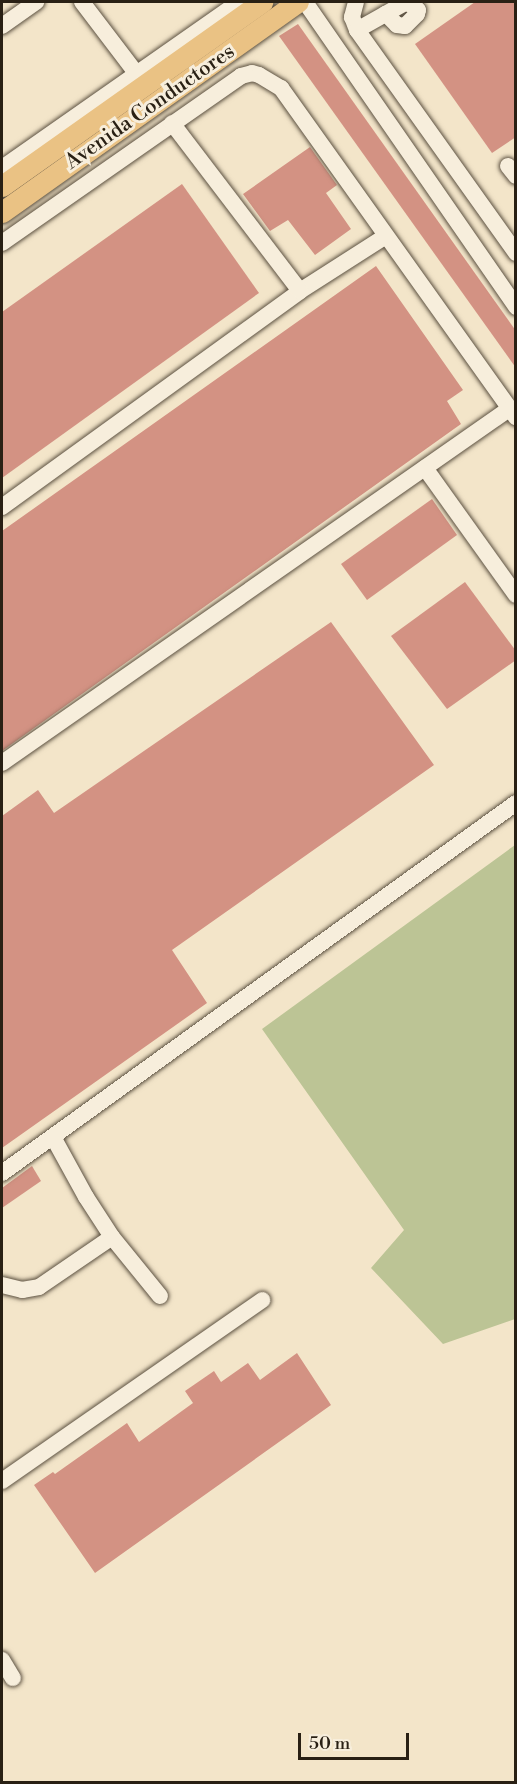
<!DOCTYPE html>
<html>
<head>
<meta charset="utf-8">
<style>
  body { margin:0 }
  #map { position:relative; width:517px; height:1784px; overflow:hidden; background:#f3e5c9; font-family:"Libre Bodoni",serif }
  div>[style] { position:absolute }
  .green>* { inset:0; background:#bcc495 }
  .building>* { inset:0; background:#d39283 }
  .roads { filter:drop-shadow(0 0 2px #5c5141) drop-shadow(0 0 2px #5c5141) }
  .minor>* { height:16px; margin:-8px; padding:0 8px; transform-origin:8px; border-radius:8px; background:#f7eedc }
  .major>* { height:21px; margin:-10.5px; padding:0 10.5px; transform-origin:10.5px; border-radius:10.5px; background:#eac284 }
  span { translate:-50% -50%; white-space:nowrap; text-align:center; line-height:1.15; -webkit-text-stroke:6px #f7eedc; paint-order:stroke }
  .street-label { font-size:21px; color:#292014 }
  .frame { position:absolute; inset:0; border:3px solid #292014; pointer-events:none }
  .scale { position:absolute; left:298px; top:1733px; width:111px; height:27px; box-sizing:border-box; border:3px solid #292014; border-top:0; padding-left:8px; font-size:18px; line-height:21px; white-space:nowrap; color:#292014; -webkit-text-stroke:4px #f7eedc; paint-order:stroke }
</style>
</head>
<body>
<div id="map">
  <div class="green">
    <div style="clip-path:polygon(515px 845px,515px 1319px,443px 1344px,371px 1268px,404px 1230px,262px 1029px)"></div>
  </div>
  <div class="building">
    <div style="clip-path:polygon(475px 2px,516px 2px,516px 137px,492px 153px,415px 44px)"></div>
    <div style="clip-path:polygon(298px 24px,516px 331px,516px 368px,279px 36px)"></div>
    <div style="clip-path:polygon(310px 147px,337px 185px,326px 193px,351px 229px,315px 255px,288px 220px,270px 231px,243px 194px)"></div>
    <div style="clip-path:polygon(182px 184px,259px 293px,2px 478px,2px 312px)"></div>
    <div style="clip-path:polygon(376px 266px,463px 390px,447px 401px,461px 424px,2px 751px,2px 531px)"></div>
    <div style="clip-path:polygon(432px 499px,457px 535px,367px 600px,341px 564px)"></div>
    <div style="clip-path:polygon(465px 582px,516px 651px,516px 660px,447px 709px,391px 636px)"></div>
    <div style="clip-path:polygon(331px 622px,434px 765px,172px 950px,207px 1003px,2px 1148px,2px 816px,38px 790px,54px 813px)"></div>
    <div style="clip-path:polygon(32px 1166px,41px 1181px,2px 1208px,2px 1188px)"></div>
    <div style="clip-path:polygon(297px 1353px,331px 1405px,95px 1573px,34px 1485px,53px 1472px,55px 1474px,127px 1423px,139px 1442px,193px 1403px,185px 1391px,214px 1371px,221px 1382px,248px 1363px,260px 1380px)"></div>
  </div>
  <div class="roads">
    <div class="minor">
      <div style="left:82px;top:2px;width:101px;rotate:52.7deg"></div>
      <div style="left:305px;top:2px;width:371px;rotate:55.3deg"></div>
      <div style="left:356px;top:2px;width:16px;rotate:105deg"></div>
      <div style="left:352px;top:17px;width:14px;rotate:69deg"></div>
      <div style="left:357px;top:30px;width:274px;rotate:54.5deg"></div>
      <div style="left:2px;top:26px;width:42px;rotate:-35.2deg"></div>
      <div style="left:357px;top:30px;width:55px;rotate:-29.4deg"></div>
      <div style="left:405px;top:3px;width:5px;rotate:11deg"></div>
      <div style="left:410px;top:4px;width:10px;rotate:37deg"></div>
      <div style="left:418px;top:10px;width:4px;rotate:104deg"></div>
      <div style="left:417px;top:14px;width:17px;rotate:135deg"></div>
      <div style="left:405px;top:26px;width:8px;rotate:-173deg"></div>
      <div style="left:397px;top:25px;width:16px;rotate:-135deg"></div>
      <div style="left:508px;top:166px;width:13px;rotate:51deg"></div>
      <div style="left:2px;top:168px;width:289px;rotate:-35deg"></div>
      <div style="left:2px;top:243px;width:292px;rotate:-34.9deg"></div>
      <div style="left:241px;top:76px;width:11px;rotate:-15deg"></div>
      <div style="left:252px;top:73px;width:7px;rotate:16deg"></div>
      <div style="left:259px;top:75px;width:26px;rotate:31deg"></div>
      <div style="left:281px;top:88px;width:405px;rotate:54.5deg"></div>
      <div style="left:300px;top:291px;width:102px;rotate:-32.6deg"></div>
      <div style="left:425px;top:468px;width:156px;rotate:54.4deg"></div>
      <div style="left:2px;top:507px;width:368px;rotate:-35.9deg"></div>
      <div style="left:300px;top:291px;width:211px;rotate:-127.3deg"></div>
      <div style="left:2px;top:763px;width:618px;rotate:-34.92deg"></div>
      <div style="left:2px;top:1173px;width:633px;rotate:-35.75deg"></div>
      <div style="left:112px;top:1237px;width:76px;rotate:50.9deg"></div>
      <div style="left:2px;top:1285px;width:21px;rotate:14deg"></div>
      <div style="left:22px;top:1290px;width:17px;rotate:-10deg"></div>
      <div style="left:39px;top:1287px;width:88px;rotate:-34.4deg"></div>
      <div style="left:112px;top:1237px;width:48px;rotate:-123deg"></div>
      <div style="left:86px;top:1197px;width:68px;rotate:-118.8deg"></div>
      <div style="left:2px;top:1481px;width:317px;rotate:-34.8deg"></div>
      <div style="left:2px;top:1660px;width:21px;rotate:59deg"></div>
    </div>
    <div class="major">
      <div style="left:2px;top:186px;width:319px;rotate:-35.3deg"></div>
      <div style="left:2px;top:212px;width:363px;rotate:-35.4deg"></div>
    </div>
  </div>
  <div class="street-label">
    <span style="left:150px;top:107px;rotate:-35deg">Avenida Conductores</span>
  </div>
  <div class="frame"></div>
  <div class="scale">50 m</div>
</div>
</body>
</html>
